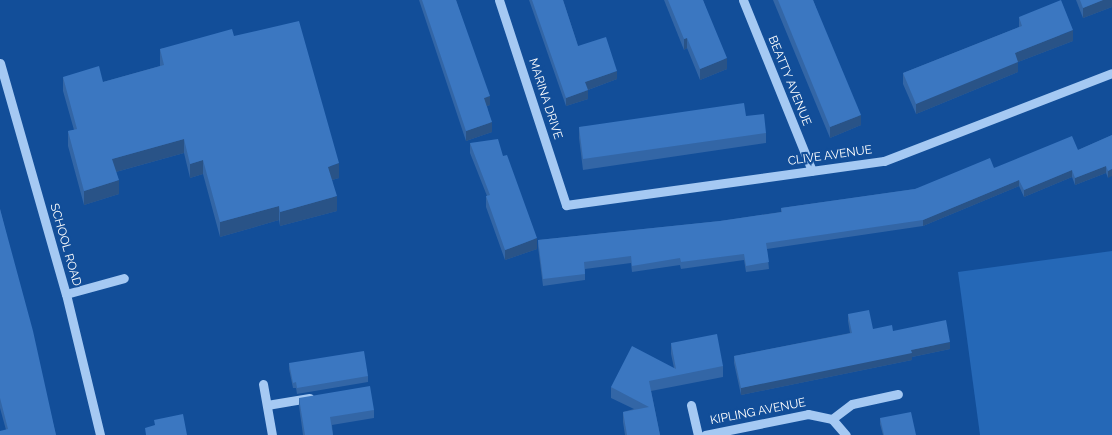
<!DOCTYPE html>
<html>
<head>
<meta charset="utf-8">
<style>
  body { margin:0 }
  #map { position:relative; width:1112px; height:435px; overflow:hidden; background:#124e99; font-family:Raleway,sans-serif }
  div>[style] { position:absolute }
  .green>* { inset:0; background:#2568b7 }
  .minor>* { height:9px; margin:-4.5px; padding:0 4.5px; transform-origin:4.5px; border-radius:4.5px; background:#a5c9f3 }
  .wall>* { inset:0; background:#3366a6 }
  .shaded-wall>* { inset:0; background:#295387 }
  .building>* { inset:0; background:#3b77c1 }
  span { translate:-50% -50%; white-space:nowrap; text-align:center; line-height:1.15; -webkit-text-stroke:4px #124e99; paint-order:stroke }
  .street-label { font-size:12px; color:#fff }
</style>
</head>
<body>
<div id="map">
  <div class="green">
    <div style="clip-path:polygon(1112px 251px,1112px 435px,980px 435px,958px 272px)"></div>
  </div>
  <div class="minor">
    <div style="left:499px;top:0;width:216px;rotate:71.9deg"></div>
    <div style="left:566px;top:205px;width:321px;rotate:-7.9deg"></div>
    <div style="left:884px;top:161px;width:244px;rotate:-21.1deg"></div>
    <div style="left:743px;top:0;width:184px;rotate:68deg"></div>
    <div style="left:0;top:63px;width:240px;rotate:74.1deg"></div>
    <div style="left:66px;top:294px;width:145px;rotate:76.4deg"></div>
    <div style="left:66px;top:294px;width:60px;rotate:-15.4deg"></div>
    <div style="left:263px;top:384px;width:52px;rotate:80deg"></div>
    <div style="left:267px;top:405px;width:43px;rotate:-9.5deg"></div>
    <div style="left:691px;top:405px;width:31px;rotate:77deg"></div>
    <div style="left:832px;top:419px;width:25px;rotate:-37deg"></div>
    <div style="left:852px;top:404px;width:47px;rotate:-12.3deg"></div>
    <div style="left:705px;top:435px;width:105px;rotate:-11.5deg"></div>
    <div style="left:808px;top:414px;width:25px;rotate:12deg"></div>
    <div style="left:832px;top:419px;width:21px;rotate:49deg"></div>
  </div>
  <div class="wall">
    <div style="clip-path:polygon(419px 0,456px 0,490px 105px,487px 106px,492px 132px,466px 141px)"></div>
    <div style="clip-path:polygon(529px 0,563px 0,578px 46px,617px 79px,588px 90px,588px 99px,566px 106px)"></div>
    <div style="clip-path:polygon(664px 0,703px 0,727px 69px,700px 80px,687px 48px,684px 50px)"></div>
    <div style="clip-path:polygon(773px 0,813px 0,861px 125px,830px 138px)"></div>
    <div style="clip-path:polygon(1076px 0,1112px 0,1112px 7px,1083px 18px)"></div>
    <div style="clip-path:polygon(1019px 17px,1073px 41px,1018px 62px,1018px 72px,916px 114px,903px 84px,903px 73px,1019px 27px)"></div>
    <div style="clip-path:polygon(234px 36px,339px 178px,332px 180px,337px 211px,280px 226px,279px 220px,220px 237px,203px 174px,190px 178px,184px 153px,116px 172px,119px 194px,84px 205px,68px 146px,68px 131px,74px 130px,63px 91px,63px 77px,103px 82px,160px 66px,160px 49px)"></div>
    <div style="clip-path:polygon(746px 116px,766px 133px,766px 143px,583px 170px,579px 138px,579px 127px)"></div>
    <div style="clip-path:polygon(1112px 135px,1108px 178px,1106px 173px,1075px 185px,1072px 177px,1024px 197px,1019px 186px,923px 226px,767px 249px,769px 269px,746px 272px,744px 260px,681px 269px,680px 265px,632px 272px,631px 263px,585px 269px,585px 280px,543px 286px,538px 247px,538px 240px,720px 221px,781px 212px,781px 208px,915px 189px,994px 168px,1078px 150px)"></div>
    <div style="clip-path:polygon(470px 143px,503px 156px,537px 249px,505px 260px,486px 207px,486px 196px,487px 196px,470px 153px)"></div>
    <div style="clip-path:polygon(0 209px,56px 435px,6px 430px,0 408px)"></div>
    <div style="clip-path:polygon(848px 314px,873px 329px,893px 331px,950px 349px,912px 357px,912px 360px,741px 395px,734px 363px,734px 356px,850px 333px,848px 321px)"></div>
    <div style="clip-path:polygon(671px 343px,723px 366px,723px 377px,651px 391px,660px 435px,625px 435px,623px 422px,623px 412px,634px 409px,611px 398px,611px 387px,674px 368px,671px 354px)"></div>
    <div style="clip-path:polygon(289px 363px,368px 376px,368px 382px,297px 394px,296px 388px,293px 388px,289px 369px)"></div>
    <div style="clip-path:polygon(299px 398px,374px 410px,374px 418px,332px 425px,333px 435px,303px 435px,299px 406px)"></div>
    <div style="clip-path:polygon(880px 418px,916px 435px,883px 435px,880px 424px)"></div>
  </div>
  <div class="shaded-wall">
    <div style="clip-path:polygon(1103px 0,1112px 0,1112px 7px,1083px 18px,1083px 8px)"></div>
    <div style="clip-path:polygon(1073px 30px,1073px 41px,1018px 62px,1018px 72px,916px 114px,916px 104px,1015px 53px)"></div>
    <div style="clip-path:polygon(687px 38px,687px 48px,684px 50px,684px 39px)"></div>
    <div style="clip-path:polygon(727px 58px,727px 69px,700px 80px,700px 69px)"></div>
    <div style="clip-path:polygon(617px 71px,617px 79px,585px 91px,585px 82px)"></div>
    <div style="clip-path:polygon(588px 90px,588px 99px,566px 106px,566px 98px)"></div>
    <div style="clip-path:polygon(490px 96px,490px 105px,484px 107px,484px 98px)"></div>
    <div style="clip-path:polygon(861px 115px,861px 125px,830px 138px,830px 127px)"></div>
    <div style="clip-path:polygon(492px 122px,492px 132px,466px 141px,466px 131px)"></div>
    <div style="clip-path:polygon(184px 139px,184px 153px,112px 173px,112px 159px)"></div>
    <div style="clip-path:polygon(203px 160px,203px 174px,190px 178px,190px 164px)"></div>
    <div style="clip-path:polygon(339px 163px,339px 178px,328px 181px,328px 167px)"></div>
    <div style="clip-path:polygon(1106px 166px,1106px 173px,1075px 185px,1075px 178px)"></div>
    <div style="clip-path:polygon(1112px 169px,1112px 176px,1108px 178px,1108px 171px)"></div>
    <div style="clip-path:polygon(1072px 170px,1072px 177px,1024px 197px,1024px 190px)"></div>
    <div style="clip-path:polygon(119px 180px,119px 194px,84px 205px,84px 191px)"></div>
    <div style="clip-path:polygon(1019px 180px,1019px 186px,923px 226px,923px 220px)"></div>
    <div style="clip-path:polygon(337px 196px,337px 211px,280px 226px,280px 212px)"></div>
    <div style="clip-path:polygon(279px 206px,279px 220px,220px 237px,220px 222px)"></div>
    <div style="clip-path:polygon(537px 238px,537px 249px,505px 260px,505px 250px)"></div>
    <div style="clip-path:polygon(950px 342px,950px 349px,912px 357px,912px 360px,741px 395px,741px 388px,911px 350px)"></div>
  </div>
  <div class="building">
    <div style="clip-path:polygon(422px 0,456px 0,490px 96px,484px 98px,492px 122px,466px 131px)"></div>
    <div style="clip-path:polygon(532px 0,563px 0,578px 46px,606px 37px,617px 71px,585px 82px,588px 90px,566px 98px)"></div>
    <div style="clip-path:polygon(668px 0,703px 0,727px 58px,700px 69px,687px 38px,684px 39px)"></div>
    <div style="clip-path:polygon(778px 0,813px 0,861px 115px,830px 127px)"></div>
    <div style="clip-path:polygon(1061px 0,1073px 30px,1015px 53px,1018px 62px,916px 104px,903px 73px,1022px 26px,1019px 17px)"></div>
    <div style="clip-path:polygon(1080px 0,1103px 0,1083px 8px)"></div>
    <div style="clip-path:polygon(299px 21px,339px 163px,328px 167px,337px 196px,280px 212px,279px 206px,220px 222px,203px 160px,190px 164px,184px 139px,112px 159px,119px 180px,84px 191px,68px 131px,77px 129px,63px 77px,99px 66px,103px 82px,164px 65px,160px 49px,232px 29px,234px 36px)"></div>
    <div style="clip-path:polygon(744px 103px,746px 116px,764px 114px,766px 133px,583px 159px,579px 127px)"></div>
    <div style="clip-path:polygon(1112px 135px,1112px 169px,1108px 171px,1106px 166px,1075px 178px,1072px 170px,1024px 190px,1019px 180px,923px 220px,766px 243px,769px 262px,746px 266px,744px 254px,681px 262px,680px 258px,632px 266px,631px 256px,584px 262px,585px 274px,543px 279px,538px 240px,720px 221px,782px 212px,781px 208px,915px 189px,990px 158px,994px 168px,1072px 136px,1078px 150px)"></div>
    <div style="clip-path:polygon(498px 139px,503px 156px,507px 155px,537px 238px,505px 250px,486px 196px,490px 195px,470px 143px)"></div>
    <div style="clip-path:polygon(0 209px,33px 331px,56px 435px,0 435px,0 431px,8px 429px,0 398px)"></div>
    <div style="clip-path:polygon(869px 310px,873px 329px,892px 325px,893px 331px,946px 320px,950px 342px,911px 350px,912px 353px,741px 388px,734px 356px,852px 333px,848px 314px)"></div>
    <div style="clip-path:polygon(717px 334px,723px 366px,649px 381px,660px 435px,627px 435px,623px 412px,649px 407px,611px 387px,632px 346px,676px 369px,671px 343px)"></div>
    <div style="clip-path:polygon(364px 351px,368px 376px,297px 388px,296px 382px,293px 383px,289px 363px)"></div>
    <div style="clip-path:polygon(370px 386px,374px 410px,330px 417px,333px 435px,305px 435px,299px 398px)"></div>
    <div style="clip-path:polygon(911px 412px,916px 435px,884px 435px,880px 418px)"></div>
    <div style="clip-path:polygon(183px 414px,187px 435px,146px 435px,145px 428px,155px 425px,154px 420px)"></div>
  </div>
  <div class="street-label">
    <span style="left:789px;top:81px;rotate:68deg">BEATTY AVENUE</span>
    <span style="left:545px;top:99px;rotate:72deg">MARINA DRIVE</span>
    <span style="left:830px;top:156px;rotate:-8deg">CLIVE AVENUE</span>
    <span style="left:65px;top:245px;rotate:74deg">SCHOOL ROAD</span>
    <span style="left:758px;top:412px;rotate:-11deg">KIPLING AVENUE</span>
  </div>
</div>
</body>
</html>
